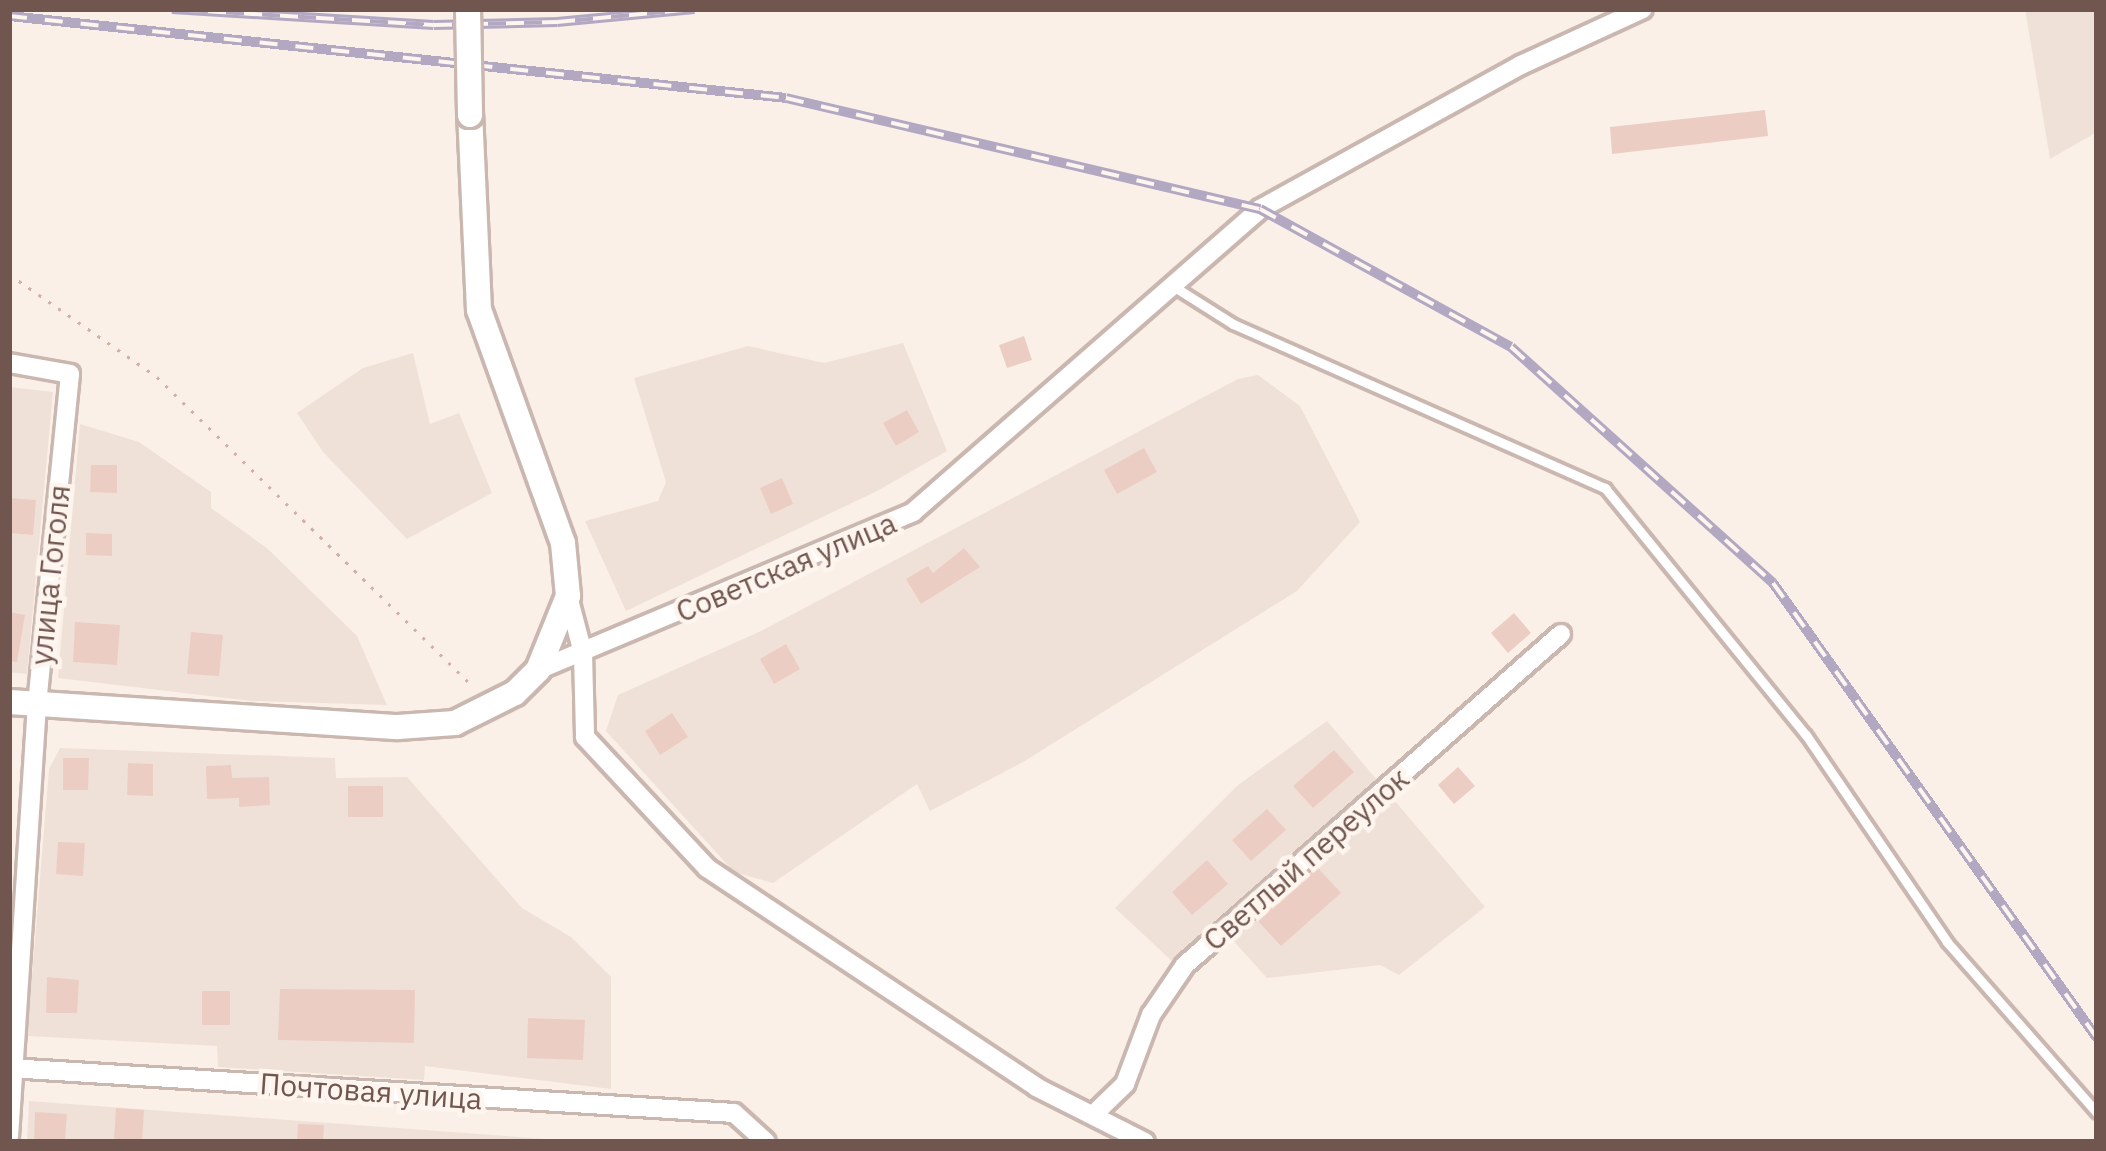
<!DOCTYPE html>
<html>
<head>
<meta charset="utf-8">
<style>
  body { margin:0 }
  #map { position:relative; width:2106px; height:1151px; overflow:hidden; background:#faf0e8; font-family:"IBM Plex Sans",sans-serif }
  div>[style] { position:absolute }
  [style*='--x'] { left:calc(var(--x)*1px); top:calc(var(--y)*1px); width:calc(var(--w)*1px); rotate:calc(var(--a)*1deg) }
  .residential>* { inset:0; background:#f0e1d8 }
  .building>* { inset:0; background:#eccdc3 }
  .path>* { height:3px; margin-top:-1.5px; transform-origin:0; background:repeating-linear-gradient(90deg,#d0b0a7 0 3px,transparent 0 12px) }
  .roads { filter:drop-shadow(3px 0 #cab7b0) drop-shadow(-3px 0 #cab7b0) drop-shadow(0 3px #cab7b0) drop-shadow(0 -3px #cab7b0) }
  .service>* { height:9px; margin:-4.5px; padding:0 4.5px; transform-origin:4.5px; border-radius:4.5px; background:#fff }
  .minor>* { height:18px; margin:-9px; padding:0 9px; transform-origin:9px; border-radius:9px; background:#fff }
  .tertiary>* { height:24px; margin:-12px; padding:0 12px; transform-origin:12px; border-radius:12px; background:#fff }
  .rail>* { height:10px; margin-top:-5px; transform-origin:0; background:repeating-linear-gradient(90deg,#fdf5ee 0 18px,#b2a8c2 0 36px); box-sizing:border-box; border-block:3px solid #b2a8c2 }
  .bridges { filter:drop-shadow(3px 0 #cab7b0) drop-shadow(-3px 0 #cab7b0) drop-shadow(0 3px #cab7b0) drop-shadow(0 -3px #cab7b0) }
  .tertiary-bridge>* { height:24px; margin:-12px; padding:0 12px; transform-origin:12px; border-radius:12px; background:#fff }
  span { translate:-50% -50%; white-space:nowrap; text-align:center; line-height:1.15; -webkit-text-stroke:9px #fdf5ee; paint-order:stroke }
  .street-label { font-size:30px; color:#71564f }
  .frame { position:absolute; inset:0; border:12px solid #71564f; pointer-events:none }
</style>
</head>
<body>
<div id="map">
  <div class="residential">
    <i style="clip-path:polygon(2025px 9px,2097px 9px,2097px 132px,2050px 159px)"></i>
    <i style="clip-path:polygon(903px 343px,947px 451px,877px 491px,626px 611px,585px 521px,658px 501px,666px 482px,634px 378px,748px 346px,824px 363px)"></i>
    <i style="clip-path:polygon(413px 353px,430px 424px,459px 413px,492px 493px,407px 539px,323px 452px,297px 413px,363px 368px)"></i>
    <i style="clip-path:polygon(1258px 375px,1300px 406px,1360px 522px,1297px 591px,1023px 762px,930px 811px,917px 784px,773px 883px,734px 872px,606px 731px,618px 695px,761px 631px,1238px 379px)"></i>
    <i style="clip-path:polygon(9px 387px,53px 392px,27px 674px,9px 672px)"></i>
    <i style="clip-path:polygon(80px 424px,139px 442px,211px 492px,211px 508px,268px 549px,357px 636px,387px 705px,251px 701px,58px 678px)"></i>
    <i style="clip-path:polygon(1327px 721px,1485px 907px,1399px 975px,1380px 965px,1267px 978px,1219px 925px,1174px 963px,1115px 908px,1238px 785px)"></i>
    <i style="clip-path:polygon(60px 748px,335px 758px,336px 778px,407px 777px,522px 908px,571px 937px,611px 977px,611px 1089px,425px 1066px,424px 1080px,218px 1067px,217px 1046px,27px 1036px,49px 769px)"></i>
    <i style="clip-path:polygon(29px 1101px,587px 1142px,27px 1142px)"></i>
  </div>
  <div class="building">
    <i style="clip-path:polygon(1765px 110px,1768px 136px,1612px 154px,1610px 127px)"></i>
    <i style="clip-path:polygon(1024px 336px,1032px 360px,1007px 368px,999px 345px)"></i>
    <i style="clip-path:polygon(907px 410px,919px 432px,896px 446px,883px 423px)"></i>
    <i style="clip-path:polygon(1144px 448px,1157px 472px,1117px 494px,1104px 470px)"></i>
    <i style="clip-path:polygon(91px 465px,117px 465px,117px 493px,90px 492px)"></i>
    <i style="clip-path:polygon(782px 478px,793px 504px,771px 514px,760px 488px)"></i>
    <i style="clip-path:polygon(9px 498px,36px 500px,33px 535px,9px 533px)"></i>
    <i style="clip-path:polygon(86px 533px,112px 534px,112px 556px,86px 555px)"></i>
    <i style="clip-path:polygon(964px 548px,980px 567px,921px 604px,906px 579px,928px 566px,933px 573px)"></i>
    <i style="clip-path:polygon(9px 612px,25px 615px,17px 662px,9px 661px)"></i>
    <i style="clip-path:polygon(1514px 613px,1531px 633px,1508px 653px,1491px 633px)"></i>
    <i style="clip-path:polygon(75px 622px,120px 625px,117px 665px,73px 662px)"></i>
    <i style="clip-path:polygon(191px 632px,223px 635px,219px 676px,187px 674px)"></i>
    <i style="clip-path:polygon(786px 644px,800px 669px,774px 684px,760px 659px)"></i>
    <i style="clip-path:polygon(672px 713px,688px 737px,660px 755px,645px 731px)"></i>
    <i style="clip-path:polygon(1334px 750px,1354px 772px,1313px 808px,1293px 786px)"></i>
    <i style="clip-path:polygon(63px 758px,89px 758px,88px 790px,63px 790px)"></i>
    <i style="clip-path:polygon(128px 763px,153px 764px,153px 796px,127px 795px)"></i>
    <i style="clip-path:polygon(231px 765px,232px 778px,269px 777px,270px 805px,239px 807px,239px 798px,207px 799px,206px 766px)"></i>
    <i style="clip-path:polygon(1458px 767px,1475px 786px,1454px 804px,1438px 785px)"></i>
    <i style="clip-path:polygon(348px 786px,383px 786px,383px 817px,348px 817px)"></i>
    <i style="clip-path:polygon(1267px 809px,1286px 830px,1251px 861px,1232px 840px)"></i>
    <i style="clip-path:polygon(58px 842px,85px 843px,83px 876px,56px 874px)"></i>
    <i style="clip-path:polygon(1207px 860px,1228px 884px,1192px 915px,1172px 892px)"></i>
    <i style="clip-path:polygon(1317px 867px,1341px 893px,1281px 946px,1257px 920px)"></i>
    <i style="clip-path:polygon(47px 977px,79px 980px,77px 1013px,46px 1013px)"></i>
    <i style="clip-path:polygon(280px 989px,415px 990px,414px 1043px,278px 1040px)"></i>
    <i style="clip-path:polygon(202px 991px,230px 991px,230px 1025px,202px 1025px)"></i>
    <i style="clip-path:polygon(528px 1018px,585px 1020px,583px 1060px,527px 1058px)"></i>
    <i style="clip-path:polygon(116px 1108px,144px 1110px,142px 1141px,114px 1140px)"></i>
    <i style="clip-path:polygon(35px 1112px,67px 1114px,65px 1141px,34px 1139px)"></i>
    <i style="clip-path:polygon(298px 1124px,324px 1125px,323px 1142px,297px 1142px)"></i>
  </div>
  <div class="path">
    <i style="--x:9;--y:274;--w:180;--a:34.8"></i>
    <i style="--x:157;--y:377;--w:443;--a:44.4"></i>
  </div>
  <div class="roads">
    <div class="service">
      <i style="--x:1173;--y:286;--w:71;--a:32.3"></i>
      <i style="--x:1233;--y:324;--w:407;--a:23.8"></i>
      <i style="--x:1605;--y:488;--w:318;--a:50.9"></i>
      <i style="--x:1806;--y:735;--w:250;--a:55.7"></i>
      <i style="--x:1947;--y:942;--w:227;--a:48.7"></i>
    </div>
    <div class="minor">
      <i style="--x:9;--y:363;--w:62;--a:10.2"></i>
      <i style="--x:70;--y:374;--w:332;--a:95.7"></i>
      <i style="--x:37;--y:704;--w:433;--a:93.7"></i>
      <i style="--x:568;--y:596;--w:59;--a:75.3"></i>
      <i style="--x:583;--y:653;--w:84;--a:88.6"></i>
      <i style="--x:585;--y:737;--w:179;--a:47"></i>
      <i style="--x:707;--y:868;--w:395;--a:33.6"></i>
      <i style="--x:1036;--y:1087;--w:122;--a:26.8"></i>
      <i style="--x:538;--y:670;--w:407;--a:-22.8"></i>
      <i style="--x:913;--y:512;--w:461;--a:-41.1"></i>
      <i style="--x:1260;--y:209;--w:298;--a:-28.9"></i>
      <i style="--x:1521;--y:65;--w:134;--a:-24.7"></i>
      <i style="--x:9;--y:1068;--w:726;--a:3.55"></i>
      <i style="--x:734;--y:1113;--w:43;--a:42.2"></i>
      <i style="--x:1093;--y:1115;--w:45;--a:-44.1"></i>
      <i style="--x:1125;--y:1084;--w:74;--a:-69.4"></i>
      <i style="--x:1151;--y:1015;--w:60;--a:-55.8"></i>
      <i style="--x:1185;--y:965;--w:501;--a:-41.36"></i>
    </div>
    <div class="tertiary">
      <i style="--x:9;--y:702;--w:390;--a:3.7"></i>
      <i style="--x:398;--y:727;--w:57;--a:-4"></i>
      <i style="--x:455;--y:723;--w:67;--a:-26.6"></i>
      <i style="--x:515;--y:693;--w:33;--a:-45"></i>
      <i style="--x:538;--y:670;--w:80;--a:-67.9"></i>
      <i style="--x:568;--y:596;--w:53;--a:-95.4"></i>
      <i style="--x:563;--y:543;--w:248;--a:-109.8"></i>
      <i style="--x:479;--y:310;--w:195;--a:-92.6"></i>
    </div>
  </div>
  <div class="rail">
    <i style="--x:172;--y:9;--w:262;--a:3.5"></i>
    <i style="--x:434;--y:25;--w:123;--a:-1.4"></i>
    <i style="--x:557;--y:22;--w:138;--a:-5.4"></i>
    <i style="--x:9;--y:16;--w:781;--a:6.02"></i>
    <i style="--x:786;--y:98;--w:487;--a:13.2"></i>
    <i style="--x:1260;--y:209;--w:286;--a:28.8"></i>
    <i style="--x:1511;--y:347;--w:353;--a:42"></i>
    <i style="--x:1773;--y:583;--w:559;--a:54.55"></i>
  </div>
  <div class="bridges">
    <div class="tertiary-bridge">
      <i style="--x:468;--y:9;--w:106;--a:88.9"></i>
    </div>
  </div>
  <div class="street-label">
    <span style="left:786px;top:567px;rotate:-23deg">Советская улица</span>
    <span style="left:50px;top:575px;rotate:-84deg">улица Гоголя</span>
    <span style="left:1306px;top:859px;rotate:-41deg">Светлый переулок</span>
    <span style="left:371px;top:1091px;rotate:4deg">Почтовая улица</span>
  </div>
  <div class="frame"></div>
</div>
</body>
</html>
